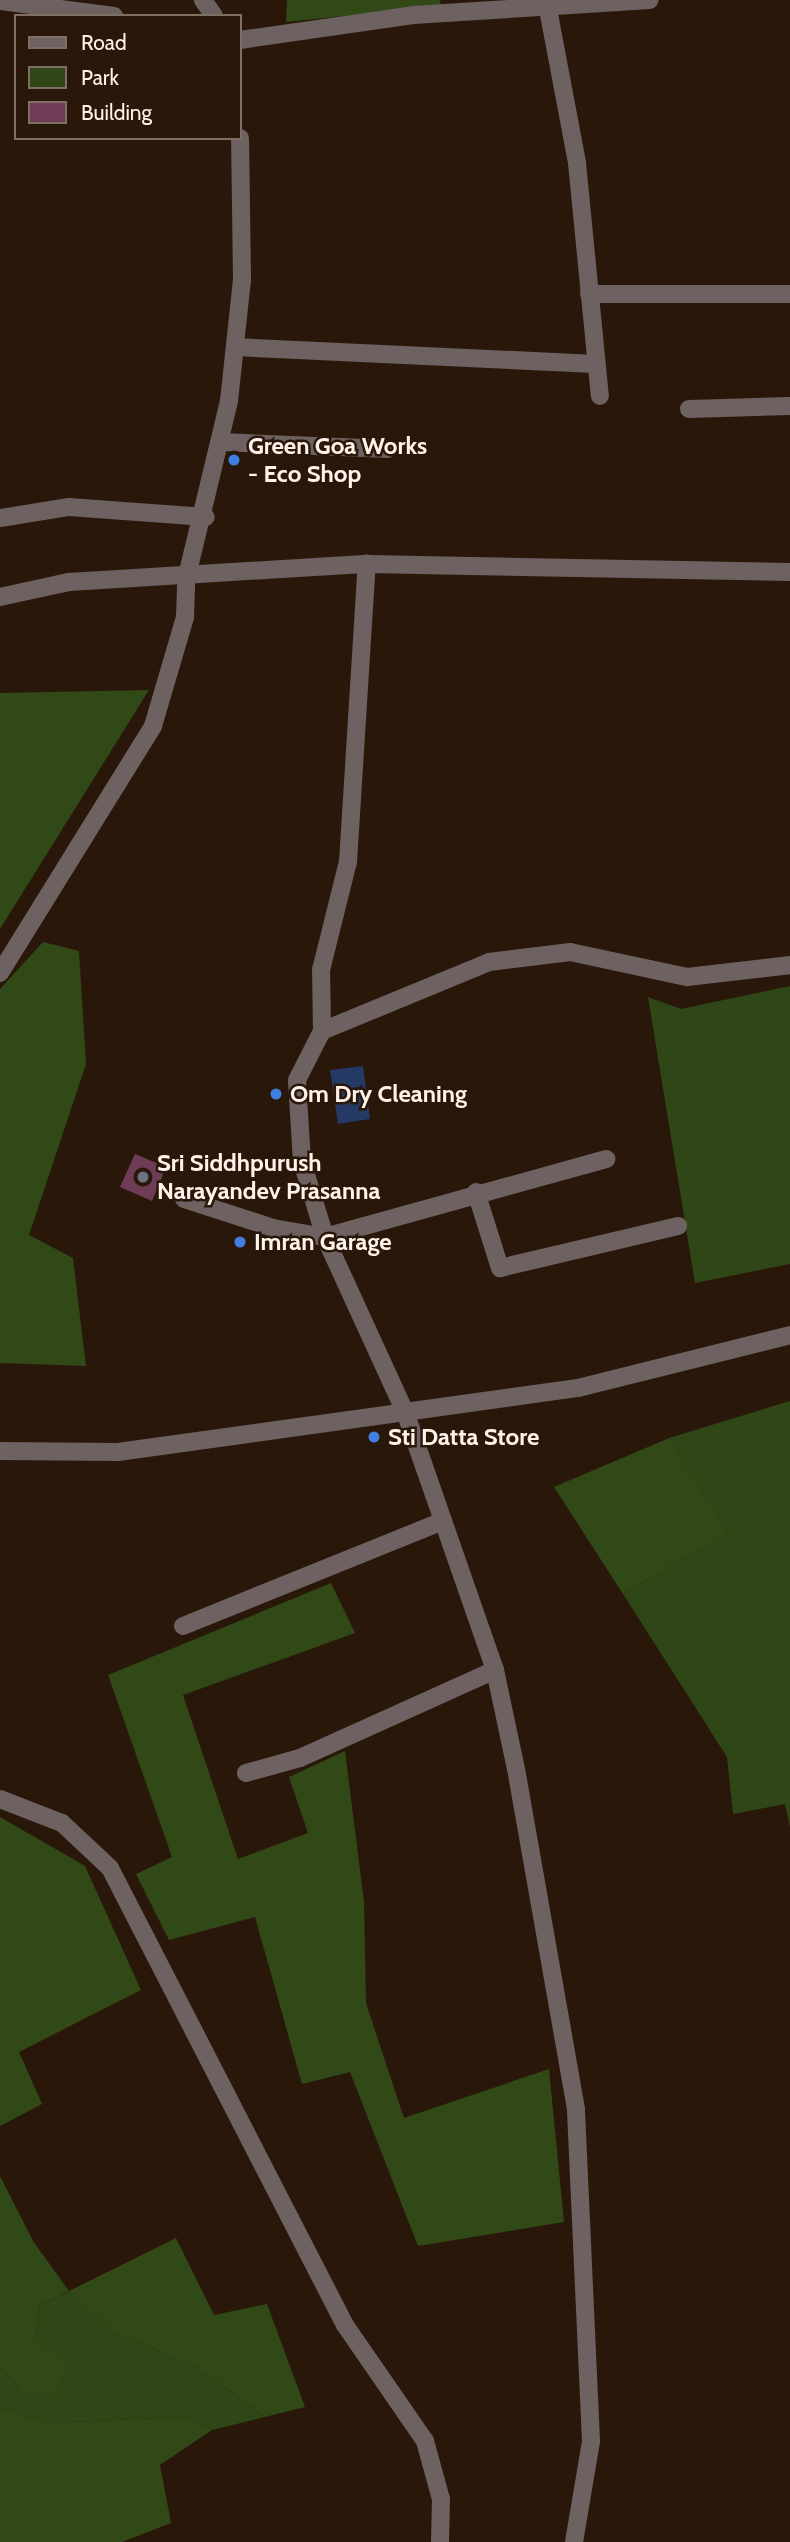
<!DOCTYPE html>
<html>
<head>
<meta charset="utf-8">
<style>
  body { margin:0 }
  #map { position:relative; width:790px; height:2542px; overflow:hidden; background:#29180a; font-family:Cabin,sans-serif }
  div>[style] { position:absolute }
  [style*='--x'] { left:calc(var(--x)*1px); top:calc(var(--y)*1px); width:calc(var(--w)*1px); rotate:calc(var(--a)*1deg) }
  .green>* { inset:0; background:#2f4617 }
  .forest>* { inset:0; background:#314817 }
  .water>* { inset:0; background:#243a65 }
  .building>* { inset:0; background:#6f3c57 }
  .minor>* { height:18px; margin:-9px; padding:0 9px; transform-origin:9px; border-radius:9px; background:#6d6161 }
  .tertiary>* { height:18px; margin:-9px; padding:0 9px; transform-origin:9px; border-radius:9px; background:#6d6161 }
  .dots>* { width:19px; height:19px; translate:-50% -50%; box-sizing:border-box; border:4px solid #29180a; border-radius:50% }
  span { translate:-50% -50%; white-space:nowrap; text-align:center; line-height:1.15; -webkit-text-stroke:5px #29180a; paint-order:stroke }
  .poi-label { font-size:24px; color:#fff2e9; font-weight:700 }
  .left { translate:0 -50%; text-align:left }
  .legend { position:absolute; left:14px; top:14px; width:228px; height:126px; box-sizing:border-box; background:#29180a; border:2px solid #7f6f63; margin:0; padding:9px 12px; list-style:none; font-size:21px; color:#fff2e9 }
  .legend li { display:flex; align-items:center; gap:14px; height:35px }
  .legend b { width:35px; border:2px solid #7f6f63 }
</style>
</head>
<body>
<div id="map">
  <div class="green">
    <i style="clip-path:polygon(790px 986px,790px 1264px,695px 1283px,648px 997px,681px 1009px)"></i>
    <i style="clip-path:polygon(790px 1401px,790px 1827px,785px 1804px,733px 1814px,727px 1757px,623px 1594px,725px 1533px,669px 1438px)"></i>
    <i style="clip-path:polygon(70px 2291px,112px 2331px,198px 2368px,265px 2417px,212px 2430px,183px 2417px,48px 2423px,0 2407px,0 2366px,22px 2390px,67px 2365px,36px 2335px,39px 2305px)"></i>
  </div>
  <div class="forest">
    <i style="clip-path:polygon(287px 0,440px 0,441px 6px,286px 22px)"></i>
    <i style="clip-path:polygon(149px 690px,0 929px,0 693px)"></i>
    <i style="clip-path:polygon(43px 942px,79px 951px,86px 1064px,29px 1235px,73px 1258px,86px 1366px,0 1363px,0 989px)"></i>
    <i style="clip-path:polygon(669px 1438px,726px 1533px,623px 1594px,554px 1487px)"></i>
    <i style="clip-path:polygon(331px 1583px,355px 1633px,183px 1695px,238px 1859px,308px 1833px,289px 1777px,345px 1751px,364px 1902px,366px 2003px,404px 2118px,549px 2069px,564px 2222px,418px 2246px,350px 2072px,302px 2084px,255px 1917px,169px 1940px,136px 1874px,172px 1857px,108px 1675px)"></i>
    <i style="clip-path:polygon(0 1817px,85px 1866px,141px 1990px,19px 2052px,42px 2104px,0 2126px)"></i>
    <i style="clip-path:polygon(0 2176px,33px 2241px,69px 2291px,176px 2238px,214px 2315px,267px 2304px,305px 2407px,265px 2417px,198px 2368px,112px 2331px,69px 2291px,39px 2305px,36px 2335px,67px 2365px,56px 2395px,22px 2390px,0 2366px)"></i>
    <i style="clip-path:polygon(0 2407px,48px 2423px,183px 2417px,212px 2430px,160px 2465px,171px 2523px,122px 2542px,0 2542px)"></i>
  </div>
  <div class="water">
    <i style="clip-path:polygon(363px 1066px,370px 1119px,338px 1124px,330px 1070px)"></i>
  </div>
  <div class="building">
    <i style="clip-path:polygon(135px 1154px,166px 1167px,152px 1201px,120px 1187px)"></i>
  </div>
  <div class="minor">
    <i style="--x:203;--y:0;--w:19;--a:55"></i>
    <i style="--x:0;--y:1;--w:115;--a:7.5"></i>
    <i style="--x:548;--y:9;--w:157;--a:79.3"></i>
    <i style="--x:577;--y:163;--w:234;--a:84.4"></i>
    <i style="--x:240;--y:40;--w:175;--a:-8.2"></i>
    <i style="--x:413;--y:15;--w:237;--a:-3.6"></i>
    <i style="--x:589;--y:294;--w:201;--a:0"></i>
    <i style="--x:235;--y:347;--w:361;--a:2.7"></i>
    <i style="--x:689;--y:409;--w:101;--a:-1.7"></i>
    <i style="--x:221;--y:442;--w:167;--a:2.4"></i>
    <i style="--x:0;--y:518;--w:70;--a:-9.1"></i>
    <i style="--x:69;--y:507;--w:137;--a:4.2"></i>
    <i style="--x:0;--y:597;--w:71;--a:-12.3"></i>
    <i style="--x:69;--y:582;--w:299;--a:-3.5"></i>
    <i style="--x:367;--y:564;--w:423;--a:1.1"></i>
    <i style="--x:0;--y:973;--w:291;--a:-58.2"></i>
    <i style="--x:153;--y:726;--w:114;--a:-73.6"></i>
    <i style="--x:185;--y:617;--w:37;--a:-88"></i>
    <i style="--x:186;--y:580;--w:184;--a:-76.5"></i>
    <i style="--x:229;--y:401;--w:123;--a:-83.9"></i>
    <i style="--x:242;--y:279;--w:141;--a:-90.8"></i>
    <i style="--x:322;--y:1031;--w:61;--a:-90.9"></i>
    <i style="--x:321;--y:970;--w:111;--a:-76"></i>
    <i style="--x:348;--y:862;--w:299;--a:-86.4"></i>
    <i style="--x:476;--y:1192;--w:80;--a:72.5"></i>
    <i style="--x:500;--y:1268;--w:183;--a:-13.3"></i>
    <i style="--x:184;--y:1199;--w:94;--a:18"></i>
    <i style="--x:273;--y:1228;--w:53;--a:9.8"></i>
    <i style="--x:325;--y:1237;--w:292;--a:-15.5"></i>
    <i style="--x:405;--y:1412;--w:175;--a:-7.9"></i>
    <i style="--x:578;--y:1388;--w:219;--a:-14"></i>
    <i style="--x:183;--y:1626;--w:280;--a:-22"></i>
    <i style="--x:246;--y:1773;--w:56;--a:-15.5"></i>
    <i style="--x:300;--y:1758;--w:214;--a:-24.3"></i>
    <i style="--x:0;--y:1799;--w:66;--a:21.2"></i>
    <i style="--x:62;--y:1823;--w:66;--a:43.2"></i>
    <i style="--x:110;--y:1868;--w:514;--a:62.79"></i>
    <i style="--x:345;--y:2325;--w:141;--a:55.4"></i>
    <i style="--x:425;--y:2441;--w:60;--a:74.6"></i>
    <i style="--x:441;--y:2499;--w:43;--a:91.3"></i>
  </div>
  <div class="tertiary">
    <i style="--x:0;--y:1451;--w:118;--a:0.5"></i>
    <i style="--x:118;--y:1452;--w:290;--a:-7.9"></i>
    <i style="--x:574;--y:2542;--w:102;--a:-80.4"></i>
    <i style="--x:591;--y:2441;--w:332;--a:-92.6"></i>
    <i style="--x:576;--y:2109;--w:345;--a:-100"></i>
    <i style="--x:516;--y:1769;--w:101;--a:-102"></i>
    <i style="--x:495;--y:1670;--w:273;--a:-109.2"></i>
    <i style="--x:405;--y:1412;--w:192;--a:-114.6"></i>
    <i style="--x:325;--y:1237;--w:78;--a:-107"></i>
    <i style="--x:302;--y:1162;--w:82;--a:-93.5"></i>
    <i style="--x:297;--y:1080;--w:55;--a:-63"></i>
    <i style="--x:322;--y:1031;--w:181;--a:-22.4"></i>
    <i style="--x:489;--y:962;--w:82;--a:-7"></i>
    <i style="--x:570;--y:952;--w:120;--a:12.1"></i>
    <i style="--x:687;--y:977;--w:104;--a:-6.6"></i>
  </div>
  <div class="dots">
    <i style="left:234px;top:460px;background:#3f7fe0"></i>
    <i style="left:276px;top:1094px;background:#3f7fe0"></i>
    <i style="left:143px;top:1177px;background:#6b7280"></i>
    <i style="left:240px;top:1242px;background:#3f7fe0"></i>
    <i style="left:374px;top:1437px;background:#3f7fe0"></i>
  </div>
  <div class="poi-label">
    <span class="left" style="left:248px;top:460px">Green Goa Works<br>- Eco Shop</span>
    <span class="left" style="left:290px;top:1094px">Om Dry Cleaning</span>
    <span class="left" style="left:157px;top:1177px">Sri Siddhpurush<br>Narayandev Prasanna</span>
    <span class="left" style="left:254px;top:1242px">Imran Garage</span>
    <span class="left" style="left:388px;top:1437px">Sti Datta Store</span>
  </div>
  <ul class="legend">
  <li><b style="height:9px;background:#6d6161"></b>Road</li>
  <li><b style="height:19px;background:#2f4617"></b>Park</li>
  <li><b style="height:19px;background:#6f3c57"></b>Building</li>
  </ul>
</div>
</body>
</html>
